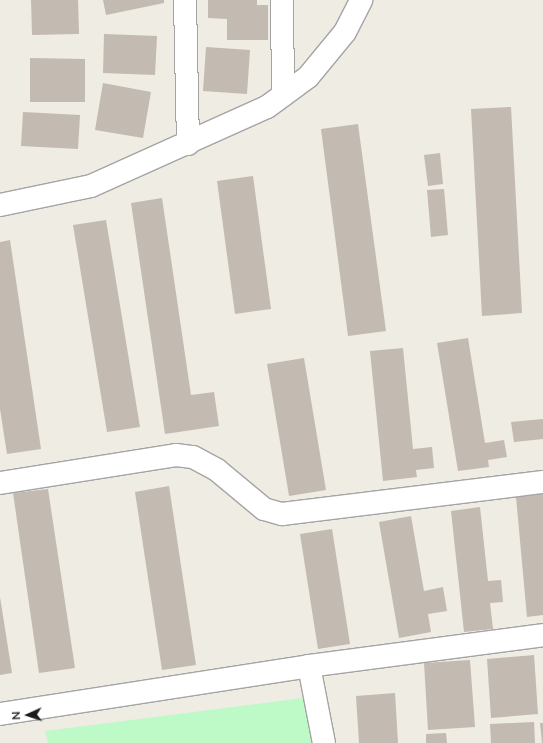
<!DOCTYPE html>
<html>
<head>
<meta charset="utf-8">
<style>
  body { margin:0 }
  #map { position:relative; width:543px; height:743px; overflow:hidden; background:#efece3; font-family:Lato,sans-serif }
  div>[style] { position:absolute }
  [style*='--x'] { left:calc(var(--x)*1px); top:calc(var(--y)*1px); width:calc(var(--w)*1px); rotate:calc(var(--a)*1deg) }
  .park>* { inset:0; background:#befac8 }
  .building>* { inset:0; background:#c3bab2 }
  .roads { filter:drop-shadow(1px 0 #a4a4a4) drop-shadow(-1px 0 #a4a4a4) drop-shadow(0 1px #a4a4a4) drop-shadow(0 -1px #a4a4a4) }
  .minor>* { height:22px; margin:-11px; padding:0 11px; transform-origin:11px; border-radius:11px; background:#fff }
  span { translate:-50% -50%; white-space:nowrap; text-align:center; line-height:1.15; -webkit-text-stroke:4px #fff; paint-order:stroke }
  .north { position:absolute; left:8px; top:695px; width:40px; height:40px; -webkit-text-stroke:3px #fff; paint-order:stroke; rotate:267deg; font-size:11px; font-weight:700; line-height:16px; text-align:center; color:#1d1d1d }
  .north::after { content:''; display:block; margin:auto; width:14px; height:18px; background:#1d1d1d; clip-path:polygon(50% 0,100% 100%,50% 72%,0 100%) }
</style>
</head>
<body>
<div id="map">
  <div class="park">
    <i style="clip-path:polygon(303px 698px,316px 743px,48px 743px,45px 731px)"></i>
  </div>
  <div class="building">
    <i style="clip-path:polygon(31px 0,78px 0,79px 34px,32px 35px)"></i>
    <i style="clip-path:polygon(103px 0,164px 0,164px 3px,106px 15px)"></i>
    <i style="clip-path:polygon(208px 0,257px 0,257px 5px,268px 5px,268px 40px,227px 40px,227px 19px,208px 18px)"></i>
    <i style="clip-path:polygon(104px 34px,157px 36px,155px 75px,103px 73px)"></i>
    <i style="clip-path:polygon(206px 47px,250px 50px,247px 94px,203px 91px)"></i>
    <i style="clip-path:polygon(30px 58px,85px 59px,85px 102px,30px 102px)"></i>
    <i style="clip-path:polygon(103px 83px,151px 92px,143px 138px,95px 130px)"></i>
    <i style="clip-path:polygon(511px 107px,522px 313px,482px 316px,471px 109px)"></i>
    <i style="clip-path:polygon(23px 112px,80px 115px,78px 149px,21px 146px)"></i>
    <i style="clip-path:polygon(358px 124px,386px 331px,348px 336px,321px 129px)"></i>
    <i style="clip-path:polygon(440px 153px,443px 184px,428px 186px,424px 155px)"></i>
    <i style="clip-path:polygon(253px 176px,271px 309px,235px 314px,217px 181px)"></i>
    <i style="clip-path:polygon(444px 189px,448px 235px,431px 237px,427px 190px)"></i>
    <i style="clip-path:polygon(162px 198px,191px 395px,214px 392px,219px 426px,165px 434px,131px 203px)"></i>
    <i style="clip-path:polygon(106px 220px,140px 427px,107px 432px,73px 225px)"></i>
    <i style="clip-path:polygon(10px 240px,41px 449px,7px 454px,0 409px,0 242px)"></i>
    <i style="clip-path:polygon(468px 338px,485px 443px,504px 440px,507px 457px,488px 460px,489px 467px,458px 471px,437px 343px)"></i>
    <i style="clip-path:polygon(403px 348px,413px 449px,432px 447px,434px 468px,416px 470px,417px 477px,383px 481px,370px 351px)"></i>
    <i style="clip-path:polygon(304px 358px,326px 490px,289px 496px,267px 364px)"></i>
    <i style="clip-path:polygon(543px 419px,543px 439px,514px 442px,511px 422px)"></i>
    <i style="clip-path:polygon(169px 486px,196px 665px,162px 670px,135px 492px)"></i>
    <i style="clip-path:polygon(48px 489px,75px 668px,39px 673px,13px 493px)"></i>
    <i style="clip-path:polygon(543px 494px,543px 615px,527px 617px,516px 497px)"></i>
    <i style="clip-path:polygon(480px 507px,488px 581px,501px 580px,503px 602px,490px 603px,493px 629px,464px 632px,451px 511px)"></i>
    <i style="clip-path:polygon(411px 516px,424px 591px,443px 587px,447px 611px,428px 614px,431px 632px,399px 638px,379px 522px)"></i>
    <i style="clip-path:polygon(332px 529px,350px 644px,318px 649px,300px 534px)"></i>
    <i style="clip-path:polygon(0 597px,12px 673px,0 675px)"></i>
    <i style="clip-path:polygon(534px 655px,538px 714px,491px 718px,487px 659px)"></i>
    <i style="clip-path:polygon(470px 660px,475px 727px,428px 730px,424px 663px)"></i>
    <i style="clip-path:polygon(395px 693px,398px 743px,359px 743px,356px 696px)"></i>
    <i style="clip-path:polygon(534px 722px,535px 743px,491px 743px,490px 724px)"></i>
    <i style="clip-path:polygon(540px 723px,543px 723px,543px 743px,542px 743px)"></i>
    <i style="clip-path:polygon(446px 733px,447px 743px,426px 743px,426px 734px)"></i>
  </div>
  <div class="roads">
    <div class="minor">
      <i style="--x:185;--y:0;--w:144;--a:88.8"></i>
      <i style="--x:282;--y:0;--w:95;--a:89.4"></i>
      <i style="--x:0;--y:205;--w:93;--a:-11.8"></i>
      <i style="--x:91;--y:186;--w:193;--a:-24.2"></i>
      <i style="--x:267;--y:107;--w:51;--a:-36.2"></i>
      <i style="--x:308;--y:77;--w:58;--a:-50.6"></i>
      <i style="--x:345;--y:32;--w:36;--a:-63"></i>
      <i style="--x:0;--y:483;--w:178;--a:-9"></i>
      <i style="--x:176;--y:455;--w:17;--a:7"></i>
      <i style="--x:193;--y:457;--w:27;--a:28"></i>
      <i style="--x:217;--y:470;--w:61;--a:39.7"></i>
      <i style="--x:264;--y:509;--w:19;--a:16"></i>
      <i style="--x:282;--y:514;--w:263;--a:-7"></i>
      <i style="--x:309;--y:666;--w:78;--a:79"></i>
      <i style="--x:0;--y:714;--w:313;--a:-8.8"></i>
      <i style="--x:309;--y:666;--w:236;--a:-7.5"></i>
    </div>
  </div>
  <div class="north">N</div>
</div>
</body>
</html>
